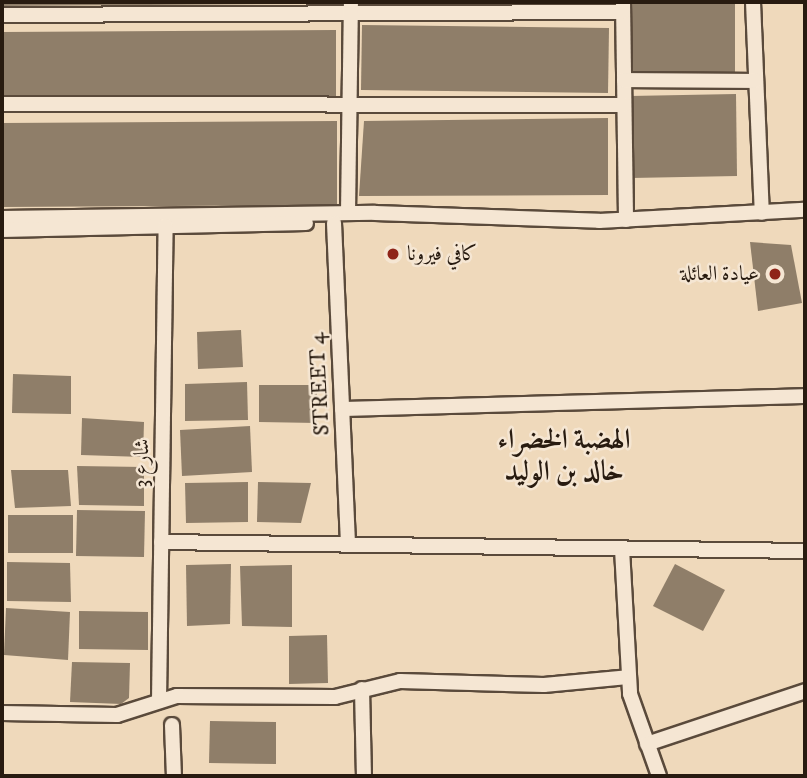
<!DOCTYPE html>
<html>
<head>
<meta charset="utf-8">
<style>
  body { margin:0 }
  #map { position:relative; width:807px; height:778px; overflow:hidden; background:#efd9bb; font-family:"IM FELL DW Pica",Amiri,serif }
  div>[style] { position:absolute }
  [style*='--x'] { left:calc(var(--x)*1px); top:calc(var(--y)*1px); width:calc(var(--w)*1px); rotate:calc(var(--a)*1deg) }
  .building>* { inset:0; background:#8f7e69 }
  .roads { filter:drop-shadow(2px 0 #5a4a3b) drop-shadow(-2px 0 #5a4a3b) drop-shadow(0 2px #5a4a3b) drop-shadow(0 -2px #5a4a3b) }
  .street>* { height:14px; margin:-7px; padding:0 7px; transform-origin:7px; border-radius:7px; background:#f5e6d3 }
  .dots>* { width:19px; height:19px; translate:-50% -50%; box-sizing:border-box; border:4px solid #f5e6d3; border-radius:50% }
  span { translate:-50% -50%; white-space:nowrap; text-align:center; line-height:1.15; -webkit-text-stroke:5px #f5e6d3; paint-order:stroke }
  .poi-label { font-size:21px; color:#281b10 }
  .left { translate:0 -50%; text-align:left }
  .right { translate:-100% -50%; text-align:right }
  .street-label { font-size:21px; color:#281b10 }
  .district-label { font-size:28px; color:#281b10; font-weight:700 }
  .frame { position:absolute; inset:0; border:4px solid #281b10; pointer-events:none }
</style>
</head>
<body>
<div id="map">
  <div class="building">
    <i style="clip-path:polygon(2px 2px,312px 2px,312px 4px,2px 6px)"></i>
    <i style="clip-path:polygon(360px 2px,611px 2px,611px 8px,360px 4px)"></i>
    <i style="clip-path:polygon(631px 2px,735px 2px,735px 73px,631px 71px)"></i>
    <i style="clip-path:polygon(362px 25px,609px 28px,608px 93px,361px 90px)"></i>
    <i style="clip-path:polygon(336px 30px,336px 98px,2px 99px,2px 32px)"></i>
    <i style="clip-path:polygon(736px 94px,737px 176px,631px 178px,630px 96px)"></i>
    <i style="clip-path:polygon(608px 118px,608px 195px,359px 196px,364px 121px)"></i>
    <i style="clip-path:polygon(337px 121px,337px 205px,2px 207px,2px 123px)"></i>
    <i style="clip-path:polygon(750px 242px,791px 245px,802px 303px,758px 311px)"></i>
    <i style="clip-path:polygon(241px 330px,243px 367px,198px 369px,197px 332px)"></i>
    <i style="clip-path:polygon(13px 374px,71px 376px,71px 414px,12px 413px)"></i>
    <i style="clip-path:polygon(247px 382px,248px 420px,185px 421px,185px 384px)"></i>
    <i style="clip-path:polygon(259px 385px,317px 385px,317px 423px,259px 422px)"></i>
    <i style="clip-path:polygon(82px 418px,144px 422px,143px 457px,81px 455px)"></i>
    <i style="clip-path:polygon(250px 426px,252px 472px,182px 476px,180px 430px)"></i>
    <i style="clip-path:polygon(77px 466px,144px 467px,144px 506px,79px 505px)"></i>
    <i style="clip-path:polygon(11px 470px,68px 470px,71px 506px,15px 508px)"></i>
    <i style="clip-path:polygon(248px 482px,248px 522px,186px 523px,185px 483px)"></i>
    <i style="clip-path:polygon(258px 482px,311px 483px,301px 523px,257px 522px)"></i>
    <i style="clip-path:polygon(77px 510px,145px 511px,144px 557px,76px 556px)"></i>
    <i style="clip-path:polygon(8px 515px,73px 515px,73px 553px,8px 553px)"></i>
    <i style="clip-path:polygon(7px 562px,70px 563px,71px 602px,7px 601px)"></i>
    <i style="clip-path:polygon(231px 564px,230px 624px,187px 626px,186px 565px)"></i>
    <i style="clip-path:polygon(675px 564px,725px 590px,703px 631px,653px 606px)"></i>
    <i style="clip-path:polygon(292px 565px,292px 627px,242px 626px,240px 566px)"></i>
    <i style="clip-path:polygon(6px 608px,70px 612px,68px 660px,4px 655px)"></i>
    <i style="clip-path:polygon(79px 611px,148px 612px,148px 650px,79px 649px)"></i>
    <i style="clip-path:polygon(327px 635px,328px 683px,289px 684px,289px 636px)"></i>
    <i style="clip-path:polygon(72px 662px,130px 663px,129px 698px,121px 704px,70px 702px)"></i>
    <i style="clip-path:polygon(210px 721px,276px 722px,276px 764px,209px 763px)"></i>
  </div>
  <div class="roads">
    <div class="street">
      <i style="--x:623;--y:2;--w:218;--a:89.2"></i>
      <i style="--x:753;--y:2;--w:211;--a:87.6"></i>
      <i style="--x:2;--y:15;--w:621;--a:-0.28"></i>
      <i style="--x:624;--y:80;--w:131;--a:0.4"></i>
      <i style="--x:2;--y:104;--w:622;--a:0.09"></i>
      <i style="--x:348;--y:213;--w:211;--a:-89.2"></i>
      <i style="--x:2;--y:218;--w:373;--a:-0.8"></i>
      <i style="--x:375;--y:213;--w:224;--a:2"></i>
      <i style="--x:599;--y:221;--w:206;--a:-3.1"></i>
      <i style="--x:334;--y:223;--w:321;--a:87.5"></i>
      <i style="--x:2;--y:230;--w:304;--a:-1.3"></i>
      <i style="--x:342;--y:409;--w:463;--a:-1.6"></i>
      <i style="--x:161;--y:542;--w:644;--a:0.8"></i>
      <i style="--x:622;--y:549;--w:145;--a:86.8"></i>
      <i style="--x:630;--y:694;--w:87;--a:70.5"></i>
      <i style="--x:362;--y:689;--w:87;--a:88.7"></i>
      <i style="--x:159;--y:701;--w:475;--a:-89.2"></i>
      <i style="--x:2;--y:713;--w:115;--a:1"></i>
      <i style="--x:117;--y:715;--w:63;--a:-17.6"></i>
      <i style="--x:177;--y:696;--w:158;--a:0.4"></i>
      <i style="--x:335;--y:697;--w:67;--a:-13.8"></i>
      <i style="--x:400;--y:681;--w:144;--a:1.6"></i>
      <i style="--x:544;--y:685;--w:84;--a:-5.4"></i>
      <i style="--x:172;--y:725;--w:51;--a:87.8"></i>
      <i style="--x:647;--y:744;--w:167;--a:-18.5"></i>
    </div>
  </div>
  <div class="dots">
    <i style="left:393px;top:254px;background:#8f2418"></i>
    <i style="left:775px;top:274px;background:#8f2418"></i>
  </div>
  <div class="poi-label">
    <span class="left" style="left:407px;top:254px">كافي فيرونا</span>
    <span class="right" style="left:759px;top:274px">عيادة العائلة</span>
  </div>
  <div class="street-label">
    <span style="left:320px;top:384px;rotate:-93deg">STREET 4</span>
    <span style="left:142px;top:463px;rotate:-89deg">شارع 3</span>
  </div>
  <div class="district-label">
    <span style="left:564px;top:456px">الهضبة الخضراء<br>خالد بن الوليد</span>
  </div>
  <div class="frame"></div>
</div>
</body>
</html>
